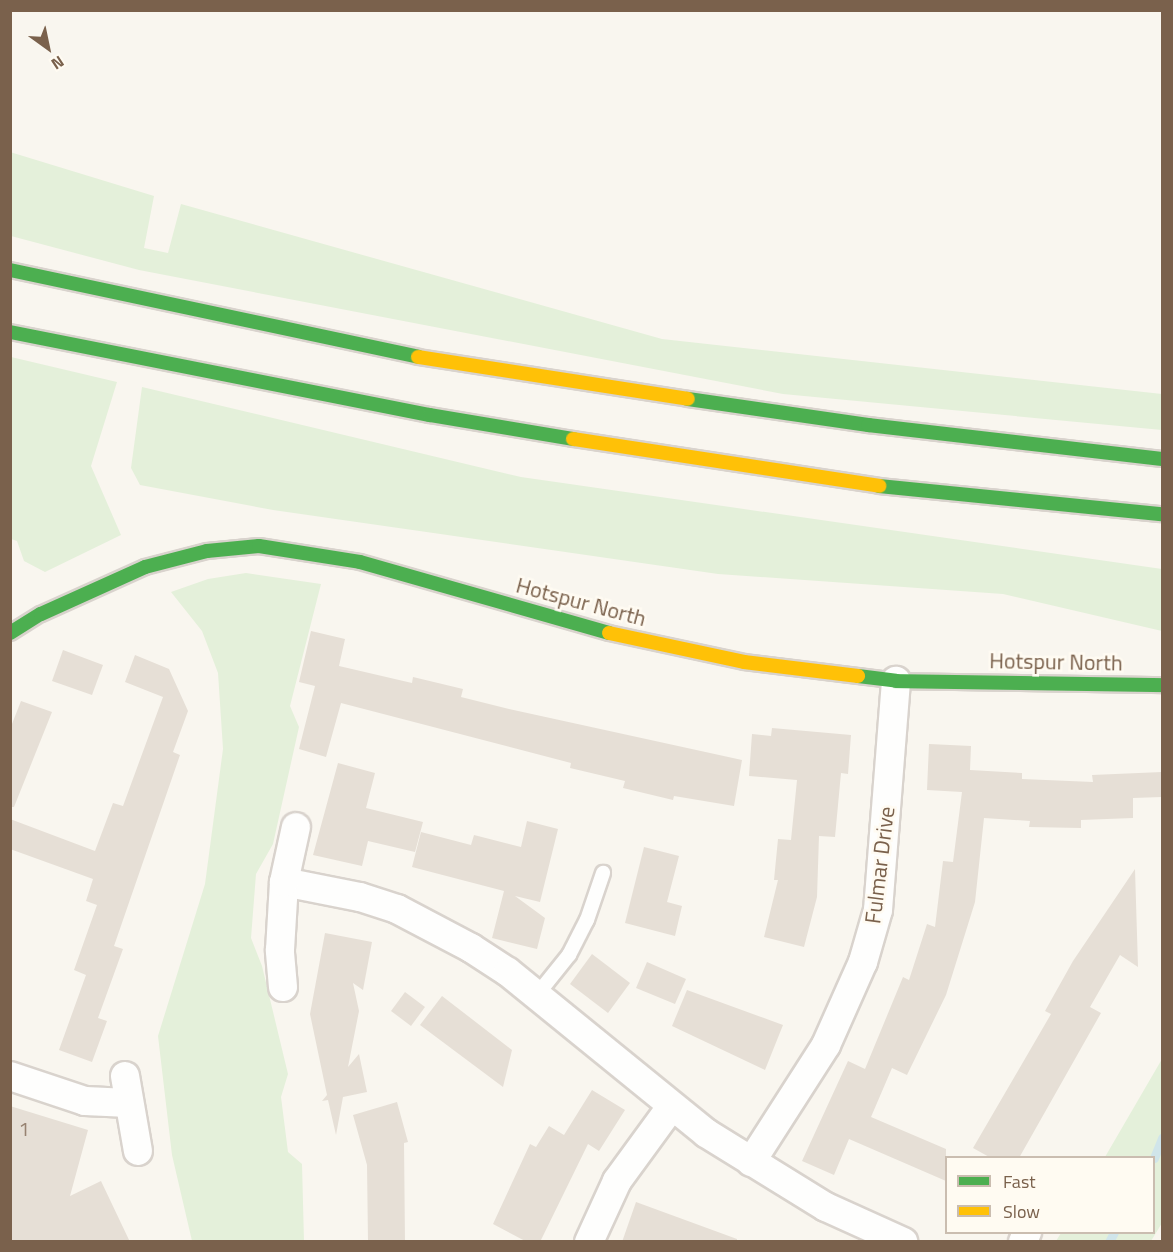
<!DOCTYPE html>
<html>
<head>
<meta charset="utf-8">
<style>
  body { margin:0 }
  #map { position:relative; width:1173px; height:1252px; overflow:hidden; background:#f9f6ef; font-family:"Titillium Web",sans-serif }
  div>[style] { position:absolute }
  [style*='--x'] { left:calc(var(--x)*1px); top:calc(var(--y)*1px); width:calc(var(--w)*1px); rotate:calc(var(--a)*1deg) }
  .green>* { inset:0; background:#e4f0da }
  .stream>* { height:9px; margin:-4.5px; padding:0 4.5px; transform-origin:4.5px; border-radius:4.5px; background:#d0e5ea }
  .building>* { inset:0; background:#e6dfd6 }
  .roads { filter:drop-shadow(2px 0 #d9d3cd) drop-shadow(-2px 0 #d9d3cd) drop-shadow(0 2px #d9d3cd) drop-shadow(0 -2px #d9d3cd) }
  .lane>* { height:14px; margin:-7px; padding:0 7px; transform-origin:7px; border-radius:7px; background:#fefefd }
  .street>* { height:28px; margin:-14px; padding:0 14px; transform-origin:14px; border-radius:14px; background:#fefefd }
  .fast>* { height:14px; margin:-7px; padding:0 7px; transform-origin:7px; border-radius:7px; background:#4caf50 }
  .slow>* { height:14px; margin:-7px; padding:0 7px; transform-origin:7px; border-radius:7px; background:#ffc107 }
  span { translate:-50% -50%; white-space:nowrap; text-align:center; line-height:1.15; -webkit-text-stroke:5px #fffbf2; paint-order:stroke }
  .number-label { font-size:20px; color:#978271 }
  .number-label span { -webkit-text-stroke-width:0 }
  .street-label { font-size:22px; color:#7a614c }
  .frame { position:absolute; inset:0; border:12px solid #7a614c; pointer-events:none }
  .legend { position:absolute; left:945px; top:1156px; width:210px; height:78px; box-sizing:border-box; background:#fffbf2; border:2px solid #cabdb0; margin:0; padding:8px 10px; list-style:none; font-size:18px; color:#7a614c }
  .legend li { display:flex; align-items:center; gap:12px; height:30px }
  .legend b { width:30px; border:2px solid #cabdb0 }
  .north { position:absolute; left:18px; top:18px; width:60px; height:60px; -webkit-text-stroke:4px #fffbf2; paint-order:stroke; rotate:147deg; font-size:16px; font-weight:700; line-height:24px; text-align:center; color:#7a614c }
  .north::after { content:''; display:block; margin:auto; width:21px; height:27px; background:#7a614c; clip-path:polygon(50% 0,100% 100%,50% 72%,0 100%) }
</style>
</head>
<body>
<div id="map">
  <div class="green">
    <i style="clip-path:polygon(10px 152px,154px 196px,144px 248px,168px 253px,181px 204px,662px 339px,1162px 394px,1162px 430px,783px 394px,139px 270px,11px 236px)"></i>
    <i style="clip-path:polygon(11px 357px,117px 382px,91px 466px,121px 535px,45px 572px,24px 561px,17px 541px,11px 539px)"></i>
    <i style="clip-path:polygon(142px 387px,521px 477px,1162px 569px,1162px 631px,1003px 594px,718px 574px,273px 510px,140px 485px,131px 468px)"></i>
    <i style="clip-path:polygon(246px 573px,321px 584px,290px 706px,299px 727px,273px 844px,256px 874px,251px 938px,262px 966px,288px 1074px,281px 1097px,288px 1152px,302px 1164px,304px 1241px,192px 1241px,172px 1155px,158px 1036px,205px 884px,223px 749px,218px 673px,202px 631px,171px 592px,208px 579px)"></i>
    <i style="clip-path:polygon(1162px 1059px,1162px 1223px,1151px 1241px,1056px 1241px,1061px 1233px,1154px 1232px,1154px 1158px,1105px 1157px)"></i>
  </div>
  <div class="stream">
    <i style="--x:1154;--y:1158;--w:22;--a:-68"></i>
    <i style="--x:1109;--y:1242;--w:11;--a:-63"></i>
  </div>
  <div class="building">
    <i style="clip-path:polygon(311px 631px,345px 639px,339px 666px,412px 683px,413px 677px,463px 689px,461px 697px,509px 709px,742px 760px,734px 806px,674px 796px,673px 800px,623px 788px,625px 781px,570px 768px,571px 763px,341px 703px,326px 757px,299px 749px,315px 686px,299px 682px)"></i>
    <i style="clip-path:polygon(63px 650px,103px 665px,92px 695px,52px 681px)"></i>
    <i style="clip-path:polygon(135px 655px,169px 669px,188px 711px,173px 752px,180px 755px,114px 946px,123px 949px,98px 1018px,107px 1021px,92px 1062px,59px 1050px,86px 975px,74px 970px,97px 905px,86px 901px,93px 879px,10px 849px,10px 819px,95px 851px,113px 803px,123px 806px,163px 697px,125px 682px)"></i>
    <i style="clip-path:polygon(21px 701px,52px 712px,14px 807px,10px 807px,10px 729px)"></i>
    <i style="clip-path:polygon(772px 728px,851px 735px,848px 774px,841px 773px,835px 837px,819px 836px,817px 897px,804px 947px,764px 937px,778px 880px,774px 880px,778px 839px,791px 840px,797px 780px,749px 776px,752px 734px,771px 736px)"></i>
    <i style="clip-path:polygon(929px 744px,971px 746px,970px 770px,1022px 773px,1022px 779px,1093px 782px,1092px 775px,1162px 772px,1162px 797px,1133px 798px,1133px 818px,1081px 820px,1081px 828px,1029px 827px,1030px 821px,984px 818px,975px 902px,946px 995px,907px 1075px,892px 1068px,871px 1117px,946px 1149px,946px 1181px,849px 1139px,834px 1175px,802px 1161px,848px 1061px,865px 1069px,903px 977px,909px 980px,927px 924px,935px 927px,943px 861px,953px 862px,962px 792px,927px 790px)"></i>
    <i style="clip-path:polygon(338px 763px,375px 773px,366px 808px,423px 822px,415px 852px,368px 841px,362px 866px,313px 855px)"></i>
    <i style="clip-path:polygon(527px 821px,558px 829px,540px 902px,515px 896px,545px 918px,537px 949px,492px 938px,504px 891px,412px 867px,421px 832px,471px 845px,474px 835px,521px 847px)"></i>
    <i style="clip-path:polygon(644px 847px,679px 856px,667px 902px,682px 906px,675px 936px,625px 923px)"></i>
    <i style="clip-path:polygon(1135px 869px,1138px 967px,1120px 955px,1090px 1007px,1101px 1013px,1019px 1158px,991px 1158px,973px 1148px,1051px 1014px,1045px 1011px,1073px 961px)"></i>
    <i style="clip-path:polygon(325px 933px,372px 942px,363px 990px,353px 983px,359px 1011px,348px 1067px,359px 1054px,367px 1092px,343px 1097px,336px 1135px,328px 1100px,322px 1101px,327px 1095px,310px 1014px)"></i>
    <i style="clip-path:polygon(592px 954px,630px 983px,608px 1013px,570px 984px)"></i>
    <i style="clip-path:polygon(647px 962px,686px 979px,675px 1004px,636px 988px)"></i>
    <i style="clip-path:polygon(687px 990px,783px 1025px,765px 1070px,672px 1026px)"></i>
    <i style="clip-path:polygon(405px 992px,425px 1007px,411px 1026px,391px 1011px)"></i>
    <i style="clip-path:polygon(442px 996px,512px 1050px,503px 1087px,420px 1025px)"></i>
    <i style="clip-path:polygon(592px 1090px,625px 1110px,599px 1151px,588px 1144px,540px 1242px,527px 1242px,493px 1224px,530px 1144px,536px 1147px,549px 1126px,564px 1135px)"></i>
    <i style="clip-path:polygon(397px 1102px,408px 1142px,404px 1143px,405px 1242px,368px 1242px,367px 1165px,353px 1115px)"></i>
    <i style="clip-path:polygon(10px 1106px,88px 1130px,70px 1196px,101px 1181px,130px 1242px,10px 1242px)"></i>
    <i style="clip-path:polygon(636px 1202px,737px 1239px,737px 1242px,622px 1242px)"></i>
  </div>
  <div class="roads">
    <div class="lane">
      <i style="--x:536;--y:996;--w:53;--a:-51.2"></i>
      <i style="--x:569;--y:955;--w:39;--a:-63"></i>
      <i style="--x:587;--y:920;--w:50;--a:-71.2"></i>
    </div>
    <div class="street">
      <i style="--x:284;--y:882;--w:77;--a:11.2"></i>
      <i style="--x:360;--y:897;--w:39;--a:18"></i>
      <i style="--x:397;--y:909;--w:84;--a:27.8"></i>
      <i style="--x:471;--y:948;--w:44;--a:33"></i>
      <i style="--x:508;--y:972;--w:255;--a:39.1"></i>
      <i style="--x:706;--y:1133;--w:141;--a:31.7"></i>
      <i style="--x:826;--y:1207;--w:85;--a:24.4"></i>
      <i style="--x:283;--y:987;--w:37;--a:-95"></i>
      <i style="--x:280;--y:950;--w:68;--a:-86.6"></i>
      <i style="--x:284;--y:882;--w:56;--a:-77.7"></i>
      <i style="--x:10;--y:1076;--w:79;--a:18.4"></i>
      <i style="--x:85;--y:1101;--w:44;--a:2.6"></i>
      <i style="--x:125;--y:1076;--w:76;--a:80.2"></i>
      <i style="--x:751;--y:1162;--w:139;--a:-57.3"></i>
      <i style="--x:826;--y:1045;--w:91;--a:-66"></i>
      <i style="--x:863;--y:962;--w:54;--a:-73.9"></i>
      <i style="--x:878;--y:910;--w:230;--a:-85.5"></i>
      <i style="--x:589;--y:1242;--w:67;--a:-65.3"></i>
      <i style="--x:617;--y:1181;--w:92;--a:-53.9"></i>
      <i style="--x:1023;--y:1242;--w:11;--a:-68"></i>
    </div>
    <div class="fast">
      <i style="--x:10;--y:270;--w:417;--a:12"></i>
      <i style="--x:10;--y:332;--w:428;--a:11.2"></i>
      <i style="--x:430;--y:415;--w:145;--a:9.5"></i>
      <i style="--x:688;--y:399;--w:182;--a:8.2"></i>
      <i style="--x:868;--y:425;--w:296;--a:6.6"></i>
      <i style="--x:879;--y:486;--w:284;--a:5.7"></i>
      <i style="--x:10;--y:633;--w:36;--a:-32"></i>
      <i style="--x:41;--y:614;--w:114;--a:-24.3"></i>
      <i style="--x:145;--y:567;--w:64;--a:-14.5"></i>
      <i style="--x:207;--y:551;--w:52;--a:-5.5"></i>
      <i style="--x:259;--y:546;--w:102;--a:9"></i>
      <i style="--x:360;--y:562;--w:259;--a:15.9"></i>
      <i style="--x:858;--y:676;--w:38;--a:7"></i>
      <i style="--x:896;--y:681;--w:266;--a:0.9"></i>
    </div>
    <div class="slow">
      <i style="--x:418;--y:357;--w:273;--a:8.8"></i>
      <i style="--x:573;--y:439;--w:310;--a:8.7"></i>
      <i style="--x:609;--y:633;--w:138;--a:12.1"></i>
      <i style="--x:744;--y:662;--w:115;--a:7"></i>
    </div>
  </div>
  <div class="number-label">
    <span style="left:24px;top:1128px">1</span>
  </div>
  <div class="street-label">
    <span style="left:581px;top:602px;rotate:15deg">Hotspur North</span>
    <span style="left:1056px;top:662px;rotate:1deg">Hotspur North</span>
    <span style="left:880px;top:865px;rotate:-83deg">Fulmar Drive</span>
  </div>
  <div class="frame"></div>
  <ul class="legend">
  <li><b style="height:8px;background:#4caf50"></b>Fast</li>
  <li><b style="height:8px;background:#ffc107"></b>Slow</li>
  </ul>
  <div class="north">N</div>
</div>
</body>
</html>
